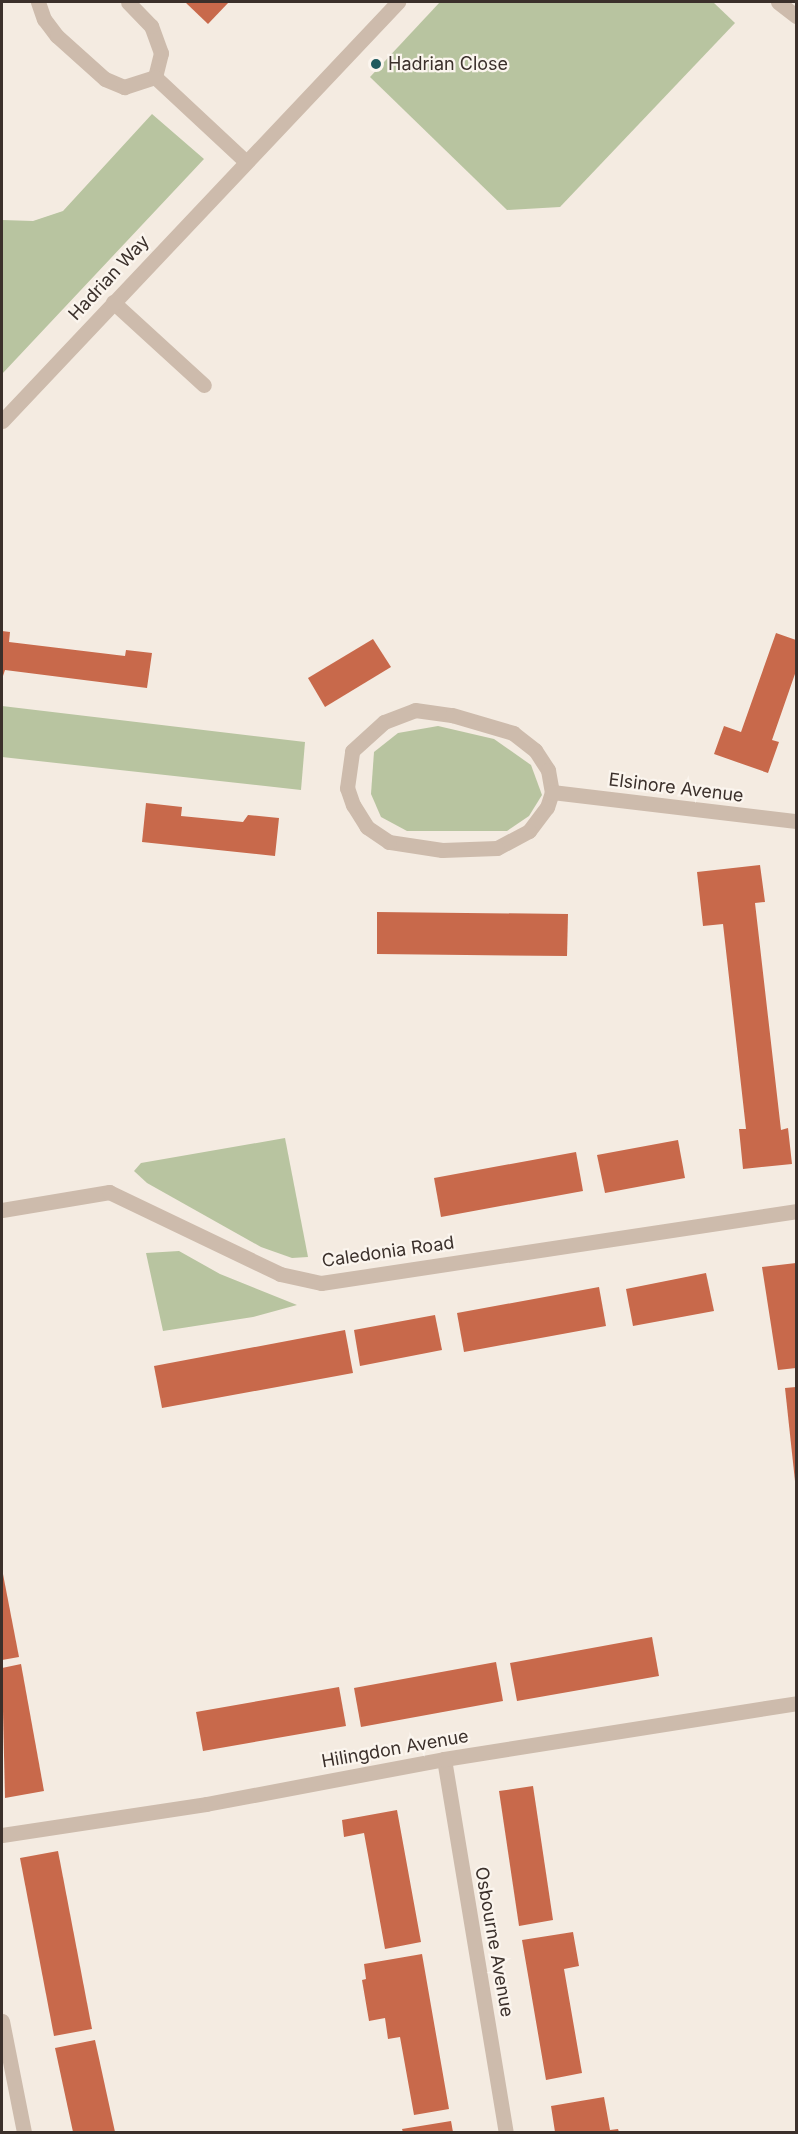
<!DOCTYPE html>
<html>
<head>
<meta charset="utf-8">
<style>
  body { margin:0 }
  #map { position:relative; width:798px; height:2134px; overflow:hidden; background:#f4ebe1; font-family:Inter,sans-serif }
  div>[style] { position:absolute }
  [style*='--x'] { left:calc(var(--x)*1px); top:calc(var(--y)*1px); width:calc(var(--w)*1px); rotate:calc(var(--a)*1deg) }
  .green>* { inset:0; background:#b8c4a0 }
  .building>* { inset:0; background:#c8694b }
  .minor>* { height:15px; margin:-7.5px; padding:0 7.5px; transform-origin:7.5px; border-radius:7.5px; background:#cdbbac }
  .dots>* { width:16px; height:16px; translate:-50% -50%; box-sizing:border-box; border:3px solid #fbf5ee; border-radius:50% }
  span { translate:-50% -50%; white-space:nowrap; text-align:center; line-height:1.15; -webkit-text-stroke:4.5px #fbf5ee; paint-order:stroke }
  .poi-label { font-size:18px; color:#3b302b }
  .left { translate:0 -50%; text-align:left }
  .street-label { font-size:18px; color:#3b302b }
  .frame { position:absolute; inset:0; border:3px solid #3b302b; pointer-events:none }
</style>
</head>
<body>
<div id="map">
  <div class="green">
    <i style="clip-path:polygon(440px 2px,713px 2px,735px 23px,560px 207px,507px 210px,370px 77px)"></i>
    <i style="clip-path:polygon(152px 114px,204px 159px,2px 374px,2px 220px,33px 221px,63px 211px)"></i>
    <i style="clip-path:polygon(2px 706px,305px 742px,301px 790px,2px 757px)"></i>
    <i style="clip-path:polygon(438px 726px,494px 739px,531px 765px,542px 795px,529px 816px,507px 831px,407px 831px,381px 817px,371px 794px,374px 752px,398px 733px)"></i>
    <i style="clip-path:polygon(285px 1138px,308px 1257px,292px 1258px,261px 1247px,147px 1183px,134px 1171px,141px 1163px)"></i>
    <i style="clip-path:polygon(179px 1251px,220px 1274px,297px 1305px,253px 1317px,163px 1331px,146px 1253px)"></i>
  </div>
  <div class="building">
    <i style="clip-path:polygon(185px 2px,229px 2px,208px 24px)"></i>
    <i style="clip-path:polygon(2px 631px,10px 632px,9px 642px,125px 656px,126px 650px,152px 653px,147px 688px,5px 670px,2px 679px)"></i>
    <i style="clip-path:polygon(776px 633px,796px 640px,796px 671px,772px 740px,779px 742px,768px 773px,714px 754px,724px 726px,741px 732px)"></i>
    <i style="clip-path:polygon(373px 639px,391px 667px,325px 707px,308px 678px)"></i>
    <i style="clip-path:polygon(146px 803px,182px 807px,181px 816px,243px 822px,248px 815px,279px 818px,275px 856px,142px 842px)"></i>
    <i style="clip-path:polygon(760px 865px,765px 902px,755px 903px,781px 1130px,788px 1128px,792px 1164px,743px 1169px,739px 1129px,746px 1129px,723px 924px,703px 926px,697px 872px)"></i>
    <i style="clip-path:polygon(377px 912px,568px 914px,567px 956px,377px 954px)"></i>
    <i style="clip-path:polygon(678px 1140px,685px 1178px,605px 1193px,597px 1155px)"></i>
    <i style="clip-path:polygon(576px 1152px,583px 1191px,441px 1217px,434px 1178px)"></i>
    <i style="clip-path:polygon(796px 1263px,796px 1368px,778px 1370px,762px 1267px)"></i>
    <i style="clip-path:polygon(706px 1273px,714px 1311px,633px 1326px,626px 1289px)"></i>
    <i style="clip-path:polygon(599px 1287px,606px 1326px,464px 1352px,457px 1313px)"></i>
    <i style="clip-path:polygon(435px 1315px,442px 1350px,360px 1366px,354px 1330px)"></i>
    <i style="clip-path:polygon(345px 1330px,353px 1373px,162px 1408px,154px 1366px)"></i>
    <i style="clip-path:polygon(796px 1387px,796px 1480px,795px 1481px,785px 1388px)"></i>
    <i style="clip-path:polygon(2px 1569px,19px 1657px,2px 1660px)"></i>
    <i style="clip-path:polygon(652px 1637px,659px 1676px,517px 1701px,510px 1663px)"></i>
    <i style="clip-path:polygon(496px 1662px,503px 1701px,361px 1727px,354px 1688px)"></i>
    <i style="clip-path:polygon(21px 1664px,44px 1791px,5px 1798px,2px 1668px)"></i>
    <i style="clip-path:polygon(339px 1687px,346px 1726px,203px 1751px,196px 1712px)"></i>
    <i style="clip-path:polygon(533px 1786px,553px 1920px,519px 1926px,499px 1791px)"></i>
    <i style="clip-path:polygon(397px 1810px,421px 1942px,385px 1949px,364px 1833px,344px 1837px,342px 1820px)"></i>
    <i style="clip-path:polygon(58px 1851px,92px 2029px,54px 2036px,20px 1858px)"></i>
    <i style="clip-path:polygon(573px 1932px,579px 1966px,564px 1969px,582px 2073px,546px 2080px,522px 1940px)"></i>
    <i style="clip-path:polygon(422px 1954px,449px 2109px,414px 2115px,400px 2037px,388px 2039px,385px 2018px,369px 2021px,362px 1980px,366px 1979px,364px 1964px)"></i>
    <i style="clip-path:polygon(95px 2040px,115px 2132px,73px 2132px,55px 2048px)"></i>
    <i style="clip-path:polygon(604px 2097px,610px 2130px,618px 2129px,619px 2132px,555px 2132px,551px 2106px)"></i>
    <i style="clip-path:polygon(451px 2121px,453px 2132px,403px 2132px,402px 2129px)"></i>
  </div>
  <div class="minor">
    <i style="--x:38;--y:2;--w:18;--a:71"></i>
    <i style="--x:44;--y:19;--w:21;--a:53"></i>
    <i style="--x:57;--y:36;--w:64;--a:41.9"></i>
    <i style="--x:105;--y:79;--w:21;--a:23"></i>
    <i style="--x:124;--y:87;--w:33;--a:-18"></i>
    <i style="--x:155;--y:77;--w:25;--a:-76"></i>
    <i style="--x:161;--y:53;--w:29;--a:-110"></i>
    <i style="--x:151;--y:26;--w:33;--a:-134"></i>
    <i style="--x:778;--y:2;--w:23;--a:38"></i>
    <i style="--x:155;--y:77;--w:123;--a:43"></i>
    <i style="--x:113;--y:302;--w:123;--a:42.4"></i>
    <i style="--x:2;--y:421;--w:577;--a:-46.62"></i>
    <i style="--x:415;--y:710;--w:37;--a:8"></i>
    <i style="--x:452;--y:715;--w:64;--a:16.4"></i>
    <i style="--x:513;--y:733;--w:28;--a:38"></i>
    <i style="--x:535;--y:750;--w:24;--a:57"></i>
    <i style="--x:548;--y:770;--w:22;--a:80"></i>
    <i style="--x:552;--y:792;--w:16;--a:108"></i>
    <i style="--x:547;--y:807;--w:30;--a:127"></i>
    <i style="--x:529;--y:831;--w:36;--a:152"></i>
    <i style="--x:497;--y:848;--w:55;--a:177.9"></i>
    <i style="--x:442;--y:850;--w:54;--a:-171.4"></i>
    <i style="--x:389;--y:842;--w:27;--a:-146"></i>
    <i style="--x:367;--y:827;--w:26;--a:-122"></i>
    <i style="--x:353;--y:805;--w:18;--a:-109"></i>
    <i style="--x:347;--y:788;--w:37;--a:-82"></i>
    <i style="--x:352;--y:751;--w:43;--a:-42.2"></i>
    <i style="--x:384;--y:722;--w:33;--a:-21"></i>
    <i style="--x:552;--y:792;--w:246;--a:6.8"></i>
    <i style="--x:2;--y:1210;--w:109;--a:-9.5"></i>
    <i style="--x:109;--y:1192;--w:190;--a:25.6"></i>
    <i style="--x:280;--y:1274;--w:42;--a:12.4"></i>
    <i style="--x:321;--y:1283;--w:480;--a:-8.6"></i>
    <i style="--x:444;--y:1759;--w:378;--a:80.6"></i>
    <i style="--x:2;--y:1835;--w:206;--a:-8.6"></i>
    <i style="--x:206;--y:1804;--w:242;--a:-10.7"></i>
    <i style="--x:444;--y:1759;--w:356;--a:-9"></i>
    <i style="--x:2;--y:2021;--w:113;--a:78.8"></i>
  </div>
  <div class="dots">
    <i style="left:376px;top:64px;background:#1f5a5e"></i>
  </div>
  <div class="poi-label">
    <span class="left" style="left:388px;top:64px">Hadrian Close</span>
  </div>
  <div class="street-label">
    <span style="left:109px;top:278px;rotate:-47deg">Hadrian Way</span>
    <span style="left:676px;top:788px;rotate:7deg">Elsinore Avenue</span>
    <span style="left:388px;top:1252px;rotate:-8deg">Caledonia Road</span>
    <span style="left:395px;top:1749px;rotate:-10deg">Hilingdon Avenue</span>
    <span style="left:494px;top:1942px;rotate:80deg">Osbourne Avenue</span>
  </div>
  <div class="frame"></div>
</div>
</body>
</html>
